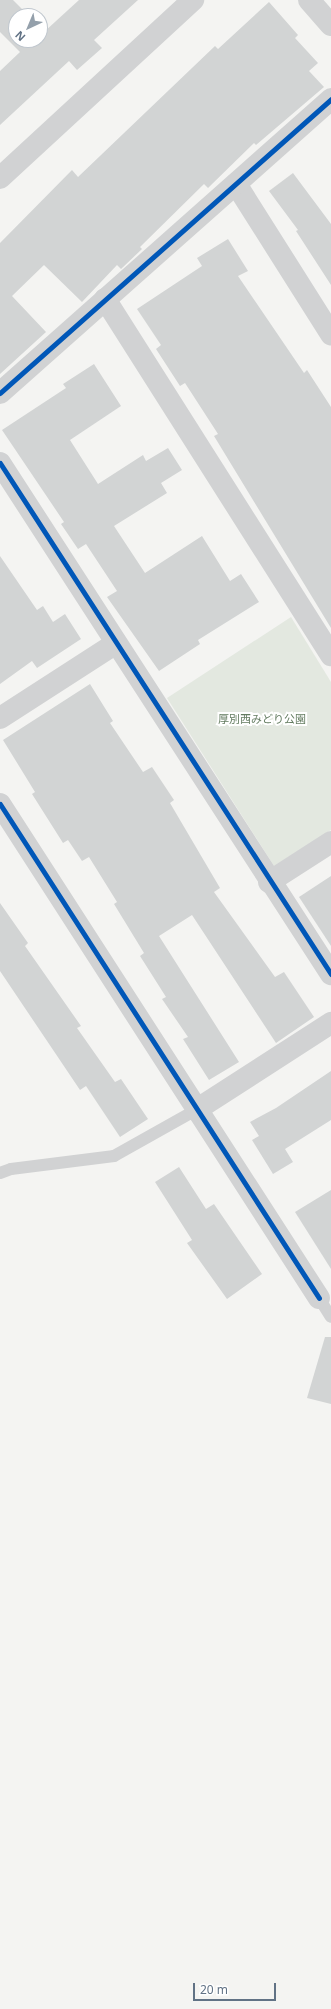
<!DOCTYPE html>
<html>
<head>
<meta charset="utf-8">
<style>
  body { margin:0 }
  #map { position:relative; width:331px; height:2009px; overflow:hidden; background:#f4f4f2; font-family:"Noto Sans","Noto Sans JP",sans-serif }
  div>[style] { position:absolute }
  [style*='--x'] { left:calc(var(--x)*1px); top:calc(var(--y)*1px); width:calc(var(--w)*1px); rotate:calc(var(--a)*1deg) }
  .green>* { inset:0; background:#e3e8e0 }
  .building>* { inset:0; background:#d2d4d4 }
  .lane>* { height:12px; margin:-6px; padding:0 6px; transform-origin:6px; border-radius:6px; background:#d1d2d3 }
  .street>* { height:22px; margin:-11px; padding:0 11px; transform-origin:11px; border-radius:11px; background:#d1d2d3 }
  .cycleway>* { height:5px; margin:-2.5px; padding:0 2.5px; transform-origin:2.5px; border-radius:2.5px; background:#0057b8 }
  span { translate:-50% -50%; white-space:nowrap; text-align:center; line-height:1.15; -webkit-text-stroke:4px #fff; paint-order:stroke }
  .park-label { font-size:11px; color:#647c61 }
  .north { position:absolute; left:8px; top:8px; width:40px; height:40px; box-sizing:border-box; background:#fff; border:1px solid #c0c7ce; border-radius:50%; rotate:224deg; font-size:11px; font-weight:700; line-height:16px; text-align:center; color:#617285 }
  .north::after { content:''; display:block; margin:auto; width:14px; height:18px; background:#94a0ab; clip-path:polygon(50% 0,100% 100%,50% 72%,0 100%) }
  .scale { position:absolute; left:193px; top:1983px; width:83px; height:18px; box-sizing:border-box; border:2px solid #617285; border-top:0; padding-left:5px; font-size:12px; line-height:14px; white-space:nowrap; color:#617285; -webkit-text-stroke:3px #fff; paint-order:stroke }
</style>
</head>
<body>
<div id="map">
  <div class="green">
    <i style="clip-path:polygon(291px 617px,331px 682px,331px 830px,274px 866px,167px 698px)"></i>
  </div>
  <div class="building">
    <i style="clip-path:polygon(0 0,13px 0,29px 16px,16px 16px,16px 40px,40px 40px,40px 28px,44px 32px,79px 0,138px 0,94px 40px,102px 48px,77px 70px,69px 61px,0 125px,0 71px,20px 52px,0 32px)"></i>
    <i style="clip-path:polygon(269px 2px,298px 35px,295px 38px,318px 63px,309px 71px,324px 87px,256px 145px,254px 143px,208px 188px,204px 184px,140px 247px,142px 249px,121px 269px,117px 265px,82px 302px,44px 265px,12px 296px,46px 332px,0 374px,0 243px,72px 170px,78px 177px,215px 46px,218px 49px)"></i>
    <i style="clip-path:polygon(293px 173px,331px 224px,331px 285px,296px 231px,298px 230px,269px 191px)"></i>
    <i style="clip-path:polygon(228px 239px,248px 271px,238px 276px,304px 373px,307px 370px,331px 407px,331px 628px,214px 436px,218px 434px,185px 383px,180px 386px,156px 349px,161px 345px,137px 309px,202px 266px,197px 258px)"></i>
    <i style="clip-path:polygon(94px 364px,121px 406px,70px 440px,98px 484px,143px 455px,146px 461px,168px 448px,182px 470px,161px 483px,167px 493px,114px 526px,145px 573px,202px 536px,230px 581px,241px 574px,259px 602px,198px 640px,200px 644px,159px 671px,107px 597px,117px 591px,86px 544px,78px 549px,61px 524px,64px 522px,2px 430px,66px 388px,63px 384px)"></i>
    <i style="clip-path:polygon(0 556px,37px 610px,43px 606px,53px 622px,65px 614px,81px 639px,37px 668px,32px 661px,0 684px)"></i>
    <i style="clip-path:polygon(90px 684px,113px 721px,110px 723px,143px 772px,152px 767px,174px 800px,170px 803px,220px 888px,214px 892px,275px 977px,284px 972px,314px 1017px,276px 1043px,192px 915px,159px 936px,239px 1062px,209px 1080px,183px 1039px,188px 1037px,162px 999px,166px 997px,140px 956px,144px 953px,114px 904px,117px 902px,89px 857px,82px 861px,68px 840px,63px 843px,32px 794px,35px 792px,3px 740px)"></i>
    <i style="clip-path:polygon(331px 876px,331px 946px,299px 897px)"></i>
    <i style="clip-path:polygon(0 903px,28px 943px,25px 946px,81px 1026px,77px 1028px,115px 1082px,121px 1079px,148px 1119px,120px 1137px,86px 1086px,80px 1090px,0 971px)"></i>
    <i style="clip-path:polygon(331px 1071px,331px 1120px,285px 1149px,293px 1162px,273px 1174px,252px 1140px,259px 1136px,250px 1122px,276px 1108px)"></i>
    <i style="clip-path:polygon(179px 1167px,206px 1209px,214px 1204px,262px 1274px,227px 1299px,187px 1243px,192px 1240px,155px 1182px)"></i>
    <i style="clip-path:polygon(331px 1190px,331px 1269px,295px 1212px)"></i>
    <i style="clip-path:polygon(325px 1337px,331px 1337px,331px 1404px,307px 1398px)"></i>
  </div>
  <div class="lane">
    <i style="--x:0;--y:1173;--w:12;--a:-20"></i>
    <i style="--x:11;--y:1169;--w:104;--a:-7.2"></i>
    <i style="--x:114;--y:1156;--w:94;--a:-29.3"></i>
    <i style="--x:319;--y:1298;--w:22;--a:58"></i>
  </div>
  <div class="street">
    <i style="--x:309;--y:0;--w:33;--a:49"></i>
    <i style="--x:0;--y:178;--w:263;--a:-42.7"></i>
    <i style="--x:236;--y:184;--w:178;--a:57.7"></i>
    <i style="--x:105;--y:299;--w:422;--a:57.6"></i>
    <i style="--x:0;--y:393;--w:443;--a:-41.6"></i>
    <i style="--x:0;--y:463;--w:609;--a:57.07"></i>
    <i style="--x:0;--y:718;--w:137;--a:-32.8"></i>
    <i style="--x:0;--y:804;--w:588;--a:57.15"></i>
    <i style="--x:269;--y:882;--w:74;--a:-32.8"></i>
    <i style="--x:196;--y:1110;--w:161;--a:-32.8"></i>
  </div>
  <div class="cycleway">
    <i style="--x:0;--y:393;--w:443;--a:-41.6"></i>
    <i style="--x:0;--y:463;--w:609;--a:57.07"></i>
    <i style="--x:0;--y:804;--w:588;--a:57.15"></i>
  </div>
  <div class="park-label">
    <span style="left:262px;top:719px">厚別西みどり公園</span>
  </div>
  <div class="north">N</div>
  <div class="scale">20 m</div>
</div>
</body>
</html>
